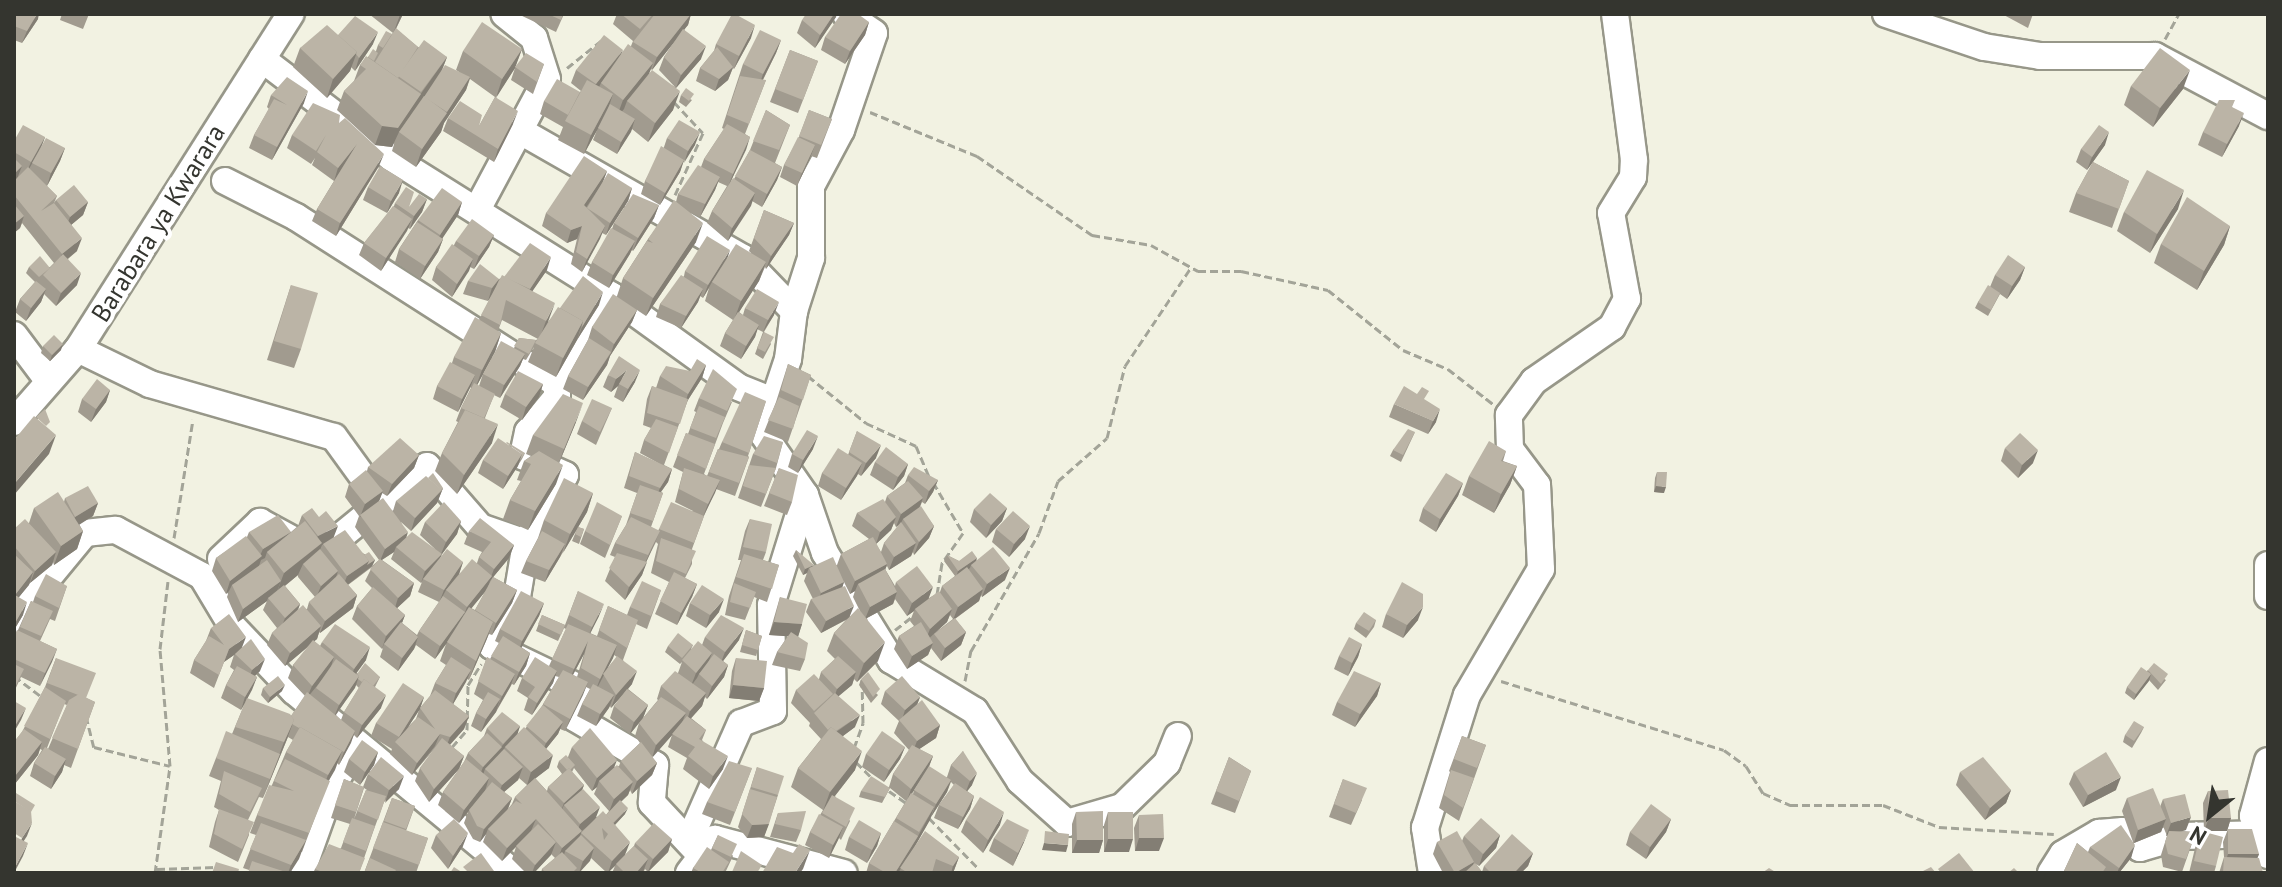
<!DOCTYPE html>
<html>
<head>
<meta charset="utf-8">
<style>
  body { margin:0 }
  #map { position:relative; width:2282px; height:887px; overflow:hidden; background:#f2f2e2; font-family:"PT Sans",sans-serif }
  div>[style] { position:absolute }
  [style*='--x'] { left:calc(var(--x)*1px); top:calc(var(--y)*1px); width:calc(var(--w)*1px); rotate:calc(var(--a)*1deg) }
  .path>* { height:3px; margin-top:-1.5px; transform-origin:0; background:repeating-linear-gradient(90deg,#a3a498 0 8px,transparent 0 12px) }
  .roads { filter:drop-shadow(2px 0 #979789) drop-shadow(-2px 0 #979789) drop-shadow(0 2px #979789) drop-shadow(0 -2px #979789) }
  .minor>* { height:26px; margin:-13px; padding:0 13px; transform-origin:13px; border-radius:13px; background:#fff }
  .wall>* { inset:0; background:#a19b8f }
  .shaded-wall>* { inset:0; background:#837e74 }
  .building>* { inset:0; background:#bbb4a6 }
  span { translate:-50% -50%; white-space:nowrap; text-align:center; line-height:1.15; -webkit-text-stroke:8px #fff; paint-order:stroke }
  .street-label { font-size:26px; color:#34352f }
  .frame { position:absolute; inset:0; border:16px solid #34352f; pointer-events:none }
  .north { position:absolute; left:2170px; top:775px; width:80px; height:80px; -webkit-text-stroke:6px #fff; paint-order:stroke; rotate:210deg; font-size:22px; font-weight:700; line-height:32px; text-align:center; color:#34352f }
  .north::after { content:''; display:block; margin:auto; width:28px; height:36px; background:#34352f; clip-path:polygon(50% 0,100% 100%,50% 72%,0 100%) }
</style>
</head>
<body>
<div id="map">
  <div class="path">
    <i style="--x:2165;--y:39;--w:29;--a:-61"></i>
    <i style="--x:567;--y:68;--w:45;--a:-38.7"></i>
    <i style="--x:674;--y:102;--w:42;--a:46.9"></i>
    <i style="--x:703;--y:133;--w:68;--a:114.3"></i>
    <i style="--x:870;--y:112;--w:116;--a:22.4"></i>
    <i style="--x:977;--y:156;--w:140;--a:34.5"></i>
    <i style="--x:1092;--y:235;--w:60;--a:9.6"></i>
    <i style="--x:1151;--y:245;--w:54;--a:29"></i>
    <i style="--x:1198;--y:271;--w:43;--a:0"></i>
    <i style="--x:1241;--y:271;--w:89;--a:12.3"></i>
    <i style="--x:1328;--y:290;--w:96;--a:38.7"></i>
    <i style="--x:1403;--y:350;--w:49;--a:22.9"></i>
    <i style="--x:1448;--y:369;--w:57;--a:37.9"></i>
    <i style="--x:808;--y:376;--w:75;--a:39"></i>
    <i style="--x:866;--y:423;--w:55;--a:24.7"></i>
    <i style="--x:916;--y:446;--w:33;--a:67"></i>
    <i style="--x:933;--y:482;--w:59;--a:59.5"></i>
    <i style="--x:963;--y:533;--w:37;--a:125"></i>
    <i style="--x:942;--y:563;--w:31;--a:99"></i>
    <i style="--x:174;--y:538;--w:120;--a:-80.9"></i>
    <i style="--x:895;--y:630;--w:24;--a:-38"></i>
    <i style="--x:14;--y:676;--w:36;--a:37"></i>
    <i style="--x:965;--y:681;--w:31;--a:-79"></i>
    <i style="--x:971;--y:651;--w:136;--a:-60"></i>
    <i style="--x:1039;--y:533;--w:55;--a:-69.9"></i>
    <i style="--x:1058;--y:481;--w:65;--a:-41.3"></i>
    <i style="--x:1107;--y:438;--w:74;--a:-76"></i>
    <i style="--x:1125;--y:366;--w:117;--a:-56.2"></i>
    <i style="--x:1501;--y:681;--w:233;--a:17.2"></i>
    <i style="--x:1724;--y:750;--w:27;--a:36"></i>
    <i style="--x:1746;--y:766;--w:32;--a:58"></i>
    <i style="--x:1763;--y:793;--w:30;--a:24"></i>
    <i style="--x:1790;--y:805;--w:93;--a:0"></i>
    <i style="--x:1883;--y:805;--w:60;--a:21.4"></i>
    <i style="--x:1939;--y:827;--w:115;--a:3.5"></i>
    <i style="--x:86;--y:716;--w:32;--a:76"></i>
    <i style="--x:94;--y:747;--w:78;--a:14"></i>
    <i style="--x:452;--y:747;--w:23;--a:-49"></i>
    <i style="--x:467;--y:730;--w:45;--a:-88.7"></i>
    <i style="--x:468;--y:685;--w:25;--a:-58"></i>
    <i style="--x:854;--y:748;--w:27;--a:-70"></i>
    <i style="--x:863;--y:723;--w:43;--a:-91.3"></i>
    <i style="--x:856;--y:762;--w:24;--a:45"></i>
    <i style="--x:889;--y:791;--w:24;--a:35"></i>
    <i style="--x:929;--y:818;--w:71;--a:45.6"></i>
    <i style="--x:157;--y:869;--w:59;--a:-1.9"></i>
    <i style="--x:155;--y:873;--w:108;--a:-82"></i>
    <i style="--x:170;--y:766;--w:117;--a:-94.9"></i>
    <i style="--x:160;--y:649;--w:68;--a:-83.3"></i>
  </div>
  <div class="roads">
    <div class="minor">
      <i style="--x:1886;--y:14;--w:103;--a:18.6"></i>
      <i style="--x:1984;--y:47;--w:57;--a:9.1"></i>
      <i style="--x:2040;--y:56;--w:115;--a:0"></i>
      <i style="--x:2155;--y:56;--w:128;--a:28"></i>
      <i style="--x:262;--y:59;--w:163;--a:37.3"></i>
      <i style="--x:392;--y:158;--w:260;--a:32.1"></i>
      <i style="--x:612;--y:296;--w:155;--a:35.8"></i>
      <i style="--x:738;--y:387;--w:35;--a:22"></i>
      <i style="--x:522;--y:132;--w:254;--a:29.7"></i>
      <i style="--x:743;--y:258;--w:74;--a:46.1"></i>
      <i style="--x:794;--y:311;--w:48;--a:97.1"></i>
      <i style="--x:788;--y:359;--w:79;--a:108.4"></i>
      <i style="--x:763;--y:434;--w:74;--a:55.5"></i>
      <i style="--x:805;--y:495;--w:115;--a:107.2"></i>
      <i style="--x:771;--y:605;--w:106;--a:88.9"></i>
      <i style="--x:773;--y:711;--w:34;--a:159"></i>
      <i style="--x:741;--y:723;--w:129;--a:113.8"></i>
      <i style="--x:225;--y:181;--w:80;--a:26.9"></i>
      <i style="--x:296;--y:217;--w:310;--a:32.6"></i>
      <i style="--x:478;--y:208;--w:146;--a:-61.9"></i>
      <i style="--x:547;--y:79;--w:43;--a:-107.6"></i>
      <i style="--x:534;--y:38;--w:38;--a:-141"></i>
      <i style="--x:612;--y:296;--w:104;--a:122"></i>
      <i style="--x:557;--y:384;--w:13;--a:90"></i>
      <i style="--x:557;--y:397;--w:45;--a:129.6"></i>
      <i style="--x:528;--y:432;--w:25;--a:102"></i>
      <i style="--x:523;--y:456;--w:46;--a:24.3"></i>
      <i style="--x:565;--y:475;--w:78;--a:119.8"></i>
      <i style="--x:526;--y:543;--w:55;--a:99.5"></i>
      <i style="--x:517;--y:597;--w:55;--a:117"></i>
      <i style="--x:492;--y:646;--w:104;--a:25.6"></i>
      <i style="--x:586;--y:691;--w:29;--a:112"></i>
      <i style="--x:575;--y:718;--w:93;--a:30.4"></i>
      <i style="--x:655;--y:765;--w:38;--a:95"></i>
      <i style="--x:652;--y:803;--w:69;--a:46.8"></i>
      <i style="--x:794;--y:311;--w:56;--a:-72.2"></i>
      <i style="--x:811;--y:258;--w:72;--a:-90"></i>
      <i style="--x:811;--y:186;--w:64;--a:-61.8"></i>
      <i style="--x:841;--y:130;--w:102;--a:-71.2"></i>
      <i style="--x:874;--y:33;--w:34;--a:-146"></i>
      <i style="--x:14;--y:335;--w:55;--a:53.1"></i>
      <i style="--x:78;--y:349;--w:80;--a:25.9"></i>
      <i style="--x:150;--y:384;--w:191;--a:16.1"></i>
      <i style="--x:334;--y:437;--w:82;--a:54"></i>
      <i style="--x:14;--y:422;--w:97;--a:-48.8"></i>
      <i style="--x:78;--y:349;--w:397;--a:-57.6"></i>
      <i style="--x:805;--y:495;--w:61;--a:71"></i>
      <i style="--x:825;--y:553;--w:126;--a:58.3"></i>
      <i style="--x:891;--y:660;--w:98;--a:31.3"></i>
      <i style="--x:975;--y:711;--w:83;--a:57.3"></i>
      <i style="--x:1020;--y:781;--w:63;--a:41.8"></i>
      <i style="--x:1067;--y:823;--w:57;--a:-16.2"></i>
      <i style="--x:1122;--y:807;--w:63;--a:-44.4"></i>
      <i style="--x:1167;--y:763;--w:29;--a:-68"></i>
      <i style="--x:221;--y:559;--w:54;--a:-43.5"></i>
      <i style="--x:260;--y:522;--w:67;--a:28.5"></i>
      <i style="--x:319;--y:554;--w:139;--a:-39.2"></i>
      <i style="--x:427;--y:466;--w:81;--a:49"></i>
      <i style="--x:480;--y:527;--w:49;--a:19.2"></i>
      <i style="--x:2268;--y:565;--w:31;--a:90"></i>
      <i style="--x:14;--y:636;--w:44;--a:-64.6"></i>
      <i style="--x:33;--y:596;--w:82;--a:-50.5"></i>
      <i style="--x:85;--y:533;--w:31;--a:-6"></i>
      <i style="--x:116;--y:530;--w:98;--a:28.1"></i>
      <i style="--x:202;--y:576;--w:58;--a:59"></i>
      <i style="--x:232;--y:626;--w:90;--a:46.4"></i>
      <i style="--x:294;--y:691;--w:286;--a:39.6"></i>
      <i style="--x:2268;--y:761;--w:57;--a:105.3"></i>
      <i style="--x:2253;--y:816;--w:42;--a:69"></i>
      <i style="--x:301;--y:873;--w:89;--a:-70.3"></i>
      <i style="--x:331;--y:789;--w:51;--a:-60.4"></i>
      <i style="--x:689;--y:873;--w:43;--a:-52.6"></i>
      <i style="--x:715;--y:839;--w:133;--a:14.8"></i>
      <i style="--x:1432;--y:873;--w:46;--a:-98.8"></i>
      <i style="--x:1425;--y:828;--w:139;--a:-72.5"></i>
      <i style="--x:1467;--y:695;--w:146;--a:-59.6"></i>
      <i style="--x:1541;--y:569;--w:84;--a:-92.7"></i>
      <i style="--x:1537;--y:485;--w:45;--a:-126.9"></i>
      <i style="--x:1510;--y:449;--w:34;--a:-92"></i>
      <i style="--x:1509;--y:415;--w:42;--a:-53.7"></i>
      <i style="--x:1534;--y:381;--w:95;--a:-34.7"></i>
      <i style="--x:1612;--y:327;--w:32;--a:-62"></i>
      <i style="--x:1627;--y:299;--w:87;--a:-100.5"></i>
      <i style="--x:1611;--y:213;--w:42;--a:-58.6"></i>
      <i style="--x:1633;--y:177;--w:17;--a:-87"></i>
      <i style="--x:1634;--y:160;--w:147;--a:-97.4"></i>
      <i style="--x:2051;--y:873;--w:22;--a:-58"></i>
      <i style="--x:2063;--y:854;--w:42;--a:-30.3"></i>
      <i style="--x:2099;--y:833;--w:24;--a:-5"></i>
      <i style="--x:2123;--y:831;--w:24;--a:45"></i>
      <i style="--x:2140;--y:848;--w:43;--a:-16.3"></i>
      <i style="--x:2181;--y:836;--w:87;--a:-1.3"></i>
    </div>
  </div>
  <div class="wall">
    <i style="clip-path:polygon(14px 14px,38px 19px,22px 43px,14px 40px)"></i>
    <i style="clip-path:polygon(62px 14px,89px 14px,83px 29px,60px 20px)"></i>
    <i style="clip-path:polygon(369px 14px,403px 14px,396px 29px,418px 47px,447px 57px,442px 70px,459px 72px,456px 70px,463px 51px,522px 49px,515px 67px,544px 64px,533px 94px,511px 80px,515px 68px,496px 97px,513px 124px,494px 162px,443px 131px,448px 118px,479px 126px,495px 97px,470px 79px,466px 90px,444px 123px,441px 132px,416px 167px,392px 151px,395px 141px,392px 147px,375px 145px,337px 110px,344px 91px,354px 81px,360px 65px,368px 57px,376px 51px,378px 45px,393px 33px)"></i>
    <i style="clip-path:polygon(518px 14px,564px 14px,556px 32px)"></i>
    <i style="clip-path:polygon(evenodd,617px 14px,691px 14px,688px 25px,684px 29px,701px 59px,676px 88px,673px 110px,648px 142px,632px 129px,617px 154px,593px 140px,597px 130px,584px 154px,558px 140px,563px 127px,540px 114px,544px 101px,580px 92px,581px 91px,571px 83px,576px 70px,621px 54px,631px 46px,633px 41px,613px 24px,617px 14px,677px 38px,664px 57px,659px 70px,675px 87px,649px 73px,651px 69px,652px 70px,677px 38px)"></i>
    <i style="clip-path:polygon(2002px 14px,2033px 14px,2028px 28px)"></i>
    <i style="clip-path:polygon(836px 17px,815px 48px,797px 33px,802px 20px)"></i>
    <i style="clip-path:polygon(869px 22px,865px 35px,845px 64px,821px 50px,825px 37px)"></i>
    <i style="clip-path:polygon(338px 35px,373px 44px,355px 71px,351px 67px,350px 71px,327px 98px,293px 67px,300px 48px)"></i>
    <i style="clip-path:polygon(751px 38px,734px 69px,733px 68px,728px 80px,715px 91px,696px 81px,700px 68px,714px 51px,716px 44px)"></i>
    <i style="clip-path:polygon(781px 40px,776px 53px,763px 80px,766px 80px,745px 134px,750px 137px,731px 181px,734px 179px,750px 150px,766px 110px,790px 125px,775px 163px,782px 167px,777px 180px,762px 207px,752px 201px,728px 241px,707px 223px,712px 211px,727px 186px,718px 182px,715px 190px,700px 217px,691px 213px,696px 242px,646px 316px,637px 310px,632px 322px,610px 356px,607px 365px,583px 400px,563px 389px,568px 376px,588px 340px,592px 327px,617px 296px,623px 278px,648px 239px,676px 202px,678px 194px,701px 167px,704px 159px,724px 129px,722px 128px,743px 64px)"></i>
    <i style="clip-path:polygon(790px 50px,818px 61px,798px 113px,770px 102px)"></i>
    <i style="clip-path:polygon(2131px 86px,2183px 89px,2153px 127px,2124px 105px)"></i>
    <i style="clip-path:polygon(271px 95px,304px 103px,272px 160px,249px 148px,254px 135px,269px 109px,267px 107px)"></i>
    <i style="clip-path:polygon(681px 95px,692px 100px,686px 107px,679px 102px)"></i>
    <i style="clip-path:polygon(2232px 107px,2239px 126px,2222px 157px,2198px 145px,2203px 132px)"></i>
    <i style="clip-path:polygon(809px 110px,832px 119px,817px 158px,811px 156px,797px 186px,780px 177px,784px 165px,799px 137px)"></i>
    <i style="clip-path:polygon(339px 123px,379px 166px,336px 236px,312px 221px,317px 209px,334px 181px,312px 165px,315px 158px,311px 164px,287px 148px,292px 135px)"></i>
    <i style="clip-path:polygon(45px 137px,41px 148px,65px 148px,60px 161px,47px 186px,57px 196px,54px 203px,56px 200px,88px 202px,83px 215px,71px 225px,77px 251px,68px 259px,77px 285px,56px 306px,44px 294px,41px 302px,26px 321px,15px 312px,20px 299px,35px 282px,26px 273px,29px 267px,50px 267px,54px 263px,22px 223px,20px 228px,14px 233px,14px 141px)"></i>
    <i style="clip-path:polygon(667px 138px,695px 145px,683px 163px,680px 172px,660px 205px,641px 194px,645px 181px,664px 147px)"></i>
    <i style="clip-path:polygon(2105px 145px,2093px 162px,2129px 181px,2112px 228px,2069px 212px,2076px 193px,2093px 162px,2087px 170px,2076px 162px,2081px 149px)"></i>
    <i style="clip-path:polygon(607px 171px,603px 182px,632px 188px,628px 201px,606px 235px,602px 233px,582px 272px,571px 264px,577px 239px,567px 243px,542px 226px,546px 213px)"></i>
    <i style="clip-path:polygon(368px 187px,399px 193px,387px 213px,363px 200px)"></i>
    <i style="clip-path:polygon(427px 199px,422px 212px,410px 229px,408px 228px,381px 271px,359px 255px,364px 243px,394px 206px,395px 203px,409px 207px)"></i>
    <i style="clip-path:polygon(462px 202px,458px 215px,442px 238px,443px 239px,438px 252px,420px 279px,395px 262px,399px 249px,418px 220px)"></i>
    <i style="clip-path:polygon(659px 205px,654px 218px,633px 251px,632px 250px,609px 288px,587px 275px,592px 262px,612px 229px,614px 223px)"></i>
    <i style="clip-path:polygon(2178px 209px,2150px 253px,2117px 231px,2124px 212px)"></i>
    <i style="clip-path:polygon(764px 210px,794px 223px,789px 235px,766px 269px,765px 267px,759px 281px,739px 312px,743px 315px,745px 308px,774px 315px,764px 332px,771px 344px,763px 359px,755px 354px,763px 332px,757px 329px,755px 337px,741px 359px,720px 346px,725px 333px,733px 320px,705px 301px,709px 288px,703px 298px,700px 296px,698px 302px,681px 328px,656px 317px,660px 304px,684px 276px,685px 271px,727px 259px,751px 253px,749px 251px)"></i>
    <i style="clip-path:polygon(2230px 226px,2224px 245px,2197px 290px,2154px 263px,2161px 244px)"></i>
    <i style="clip-path:polygon(494px 235px,489px 247px,474px 269px,470px 267px,452px 297px,432px 280px,436px 267px,454px 245px,456px 241px)"></i>
    <i style="clip-path:polygon(2025px 267px,2020px 280px,2007px 299px,2000px 294px,1988px 316px,1975px 308px,1978px 302px,1990px 287px,1995px 275px)"></i>
    <i style="clip-path:polygon(evenodd,547px 270px,532px 291px,548px 322px,560px 308px,599px 305px,577px 340px,556px 377px,528px 362px,534px 347px,526px 360px,523px 359px,520px 366px,500px 398px,494px 395px,485px 418px,492px 443px,457px 494px,435px 471px,442px 453px,458px 422px,456px 421px,461px 408px,471px 388px,470px 387px,458px 412px,433px 399px,437px 386px,452px 363px,454px 357px,479px 320px,491px 297px,488px 301px,463px 294px,468px 281px,499px 279px,504px 277px,547px 270px,502px 320px,538px 339px,536px 340px,519px 338px,514px 348px,483px 374px,479px 386px,477px 385px,495px 352px,501px 333px,498px 331px,502px 320px)"></i>
    <i style="clip-path:polygon(291px 285px,301px 349px,294px 368px,267px 360px)"></i>
    <i style="clip-path:polygon(43px 346px,61px 350px,50px 361px,41px 353px)"></i>
    <i style="clip-path:polygon(788px 364px,811px 375px,788px 442px,764px 432px,776px 402px)"></i>
    <i style="clip-path:polygon(706px 365px,702px 378px,688px 400px,664px 465px,672px 469px,668px 482px,661px 492px,663px 493px,651px 527px,658px 531px,659px 529px,693px 511px,675px 502px,683px 472px,673px 467px,686px 433px,688px 434px,696px 412px,694px 411px,699px 398px,732px 402px,723px 423px,704px 474px,707px 476px,718px 449px,719px 449px,722px 442px,766px 401px,748px 456px,749px 457px,735px 496px,716px 489px,704px 516px,692px 549px,692px 564px,685px 578px,697px 584px,692px 597px,677px 625px,655px 614px,669px 582px,651px 573px,658px 544px,656px 542px,646px 562px,642px 575px,625px 600px,605px 581px,615px 557px,610px 555px,615px 543px,626px 525px,637px 493px,624px 488px,635px 452px,660px 464px,640px 453px,644px 440px,651px 428px,643px 425px,647px 399px,652px 386px,656px 388px,660px 376px,690px 371px)"></i>
    <i style="clip-path:polygon(608px 375px,635px 382px,623px 402px,614px 397px,618px 386px,611px 392px,603px 387px)"></i>
    <i style="clip-path:polygon(543px 384px,539px 397px,522px 420px,500px 407px,505px 394px)"></i>
    <i style="clip-path:polygon(110px 390px,106px 402px,91px 422px,78px 412px,82px 399px)"></i>
    <i style="clip-path:polygon(1394px 404px,1436px 422px,1428px 434px,1389px 417px)"></i>
    <i style="clip-path:polygon(612px 408px,596px 445px,577px 434px,582px 421px)"></i>
    <i style="clip-path:polygon(576px 422px,559px 463px,556px 484px,528px 530px,503px 519px,510px 500px,521px 481px,517px 480px,524px 461px,531px 456px,526px 454px,533px 435px)"></i>
    <i style="clip-path:polygon(857px 431px,876px 458px,861px 476px,858px 474px,841px 500px,818px 486px,822px 473px,848px 455px)"></i>
    <i style="clip-path:polygon(1415px 432px,1401px 462px,1390px 456px,1393px 450px)"></i>
    <i style="clip-path:polygon(783px 442px,776px 468px,761px 507px,738px 498px,753px 454px)"></i>
    <i style="clip-path:polygon(2005px 448px,2033px 463px,2018px 478px,2001px 461px)"></i>
    <i style="clip-path:polygon(813px 449px,798px 473px,788px 467px,792px 454px)"></i>
    <i style="clip-path:polygon(1506px 451px,1503px 461px,1517px 466px,1510px 485px,1494px 513px,1462px 495px,1469px 476px)"></i>
    <i style="clip-path:polygon(525px 453px,522px 459px,503px 489px,478px 473px,483px 460px)"></i>
    <i style="clip-path:polygon(evenodd,419px 455px,414px 468px,387px 496px,382px 493px,379px 501px,393px 511px,396px 501px,443px 488px,437px 503px,411px 531px,401px 522px,406px 537px,435px 549px,420px 535px,425px 522px,461px 521px,457px 534px,442px 554px,440px 558px,463px 562px,459px 574px,477px 563px,479px 557px,482px 552px,464px 544px,469px 531px,514px 545px,509px 558px,493px 577px,517px 590px,512px 603px,492px 635px,489px 634px,469px 680px,467px 679px,453px 704px,469px 716px,464px 729px,450px 745px,464px 756px,459px 769px,429px 802px,415px 781px,420px 768px,436px 747px,412px 775px,390px 754px,392px 749px,371px 736px,376px 723px,424px 697px,420px 708px,430px 696px,435px 683px,446px 665px,440px 661px,446px 644px,435px 659px,416px 645px,414px 649px,398px 671px,380px 657px,383px 648px,382px 649px,352px 619px,357px 606px,372px 588px,365px 581px,372px 567px,348px 585px,357px 595px,353px 608px,320px 633px,319px 632px,317px 639px,314px 641px,320px 646px,322px 642px,366px 660px,356px 673px,380px 677px,375px 687px,381px 708px,357px 738px,354px 735px,339px 765px,337px 763px,329px 780px,302px 852px,301px 852px,290px 873px,249px 870px,243px 868px,256px 835px,250px 833px,257px 815px,272px 785px,286px 752px,293px 740px,288px 737px,263px 798px,259px 797px,248px 820px,249px 835px,238px 862px,209px 847px,215px 822px,219px 810px,214px 807px,221px 781px,209px 776px,216px 758px,232px 734px,245px 703px,241px 710px,221px 698px,226px 685px,234px 670px,230px 667px,234px 655px,224px 662px,214px 688px,190px 673px,194px 660px,206px 641px,211px 628px,242px 647px,260px 671px,255px 676px,257px 677px,247px 699px,291px 716px,305px 696px,288px 678px,293px 665px,310px 645px,285px 666px,267px 645px,272px 633px,277px 628px,263px 610px,267px 601px,238px 622px,227px 597px,229px 591px,226px 594px,212px 571px,216px 558px,247px 537px,249px 532px,291px 532px,298px 526px,302px 515px,334px 537px,375px 560px,372px 566px,379px 560px,355px 527px,359px 516px,345px 497px,349px 484px,367px 471px,368px 467px,419px 455px,394px 552px,391px 559px,421px 583px,422px 582px,418px 592px,439px 602px,419px 631px,417px 635px,402px 623px,405px 615px,397px 608px,410px 596px,414px 583px,382px 560px,394px 552px,419px 455px,298px 575px,298px 577px,315px 597px,309px 602px,307px 609px,298px 610px,300px 604px,285px 586px,298px 575px,419px 455px,485px 592px,475px 610px,471px 608px,485px 592px,419px 455px,356px 685px,359px 688px,344px 712px,341px 720px,336px 715px,356px 685px,419px 455px,419px 710px,416px 719px,408px 727px,419px 710px)"></i>
    <i style="clip-path:polygon(875px 462px,908px 464px,904px 476px,893px 490px,870px 475px)"></i>
    <i style="clip-path:polygon(779px 468px,792px 502px,787px 515px,764px 506px)"></i>
    <i style="clip-path:polygon(1657px 472px,1664px 493px,1654px 492px,1655px 478px)"></i>
    <i style="clip-path:polygon(evenodd,908px 475px,938px 480px,933px 492px,925px 504px,922px 502px,920px 507px,934px 526px,929px 538px,914px 555px,913px 552px,911px 556px,889px 570px,887px 566px,885px 569px,895px 586px,896px 582px,929px 598px,940px 592px,942px 586px,955px 576px,944px 561px,947px 555px,959px 561px,977px 558px,976px 560px,1005px 580px,982px 597px,981px 595px,979px 601px,955px 619px,966px 632px,961px 645px,941px 661px,931px 648px,928px 655px,907px 669px,894px 649px,899px 636px,914px 626px,910px 621px,914px 611px,907px 616px,895px 599px,893px 604px,867px 618px,878px 661px,857px 682px,854px 679px,852px 685px,838px 696px,855px 727px,843px 736px,855px 770px,835px 796px,850px 821px,841px 840px,839px 838px,829px 858px,805px 845px,810px 832px,823px 810px,791px 787px,798px 768px,821px 739px,809px 726px,810px 723px,791px 703px,796px 690px,819px 679px,821px 672px,835px 659px,827px 651px,834px 633px,846px 620px,821px 633px,806px 612px,811px 599px,813px 599px,804px 581px,807px 573px,803px 575px,793px 556px,796px 550px,813px 566px,837px 565px,841px 554px,869px 539px,852px 526px,857px 513px,885px 502px,887px 496px,905px 483px,908px 475px,894px 523px,896px 527px,899px 525px,884px 543px,881px 552px,876px 544px,891px 530px,894px 523px,908px 475px,844px 582px,850px 594px,855px 591px,853px 597px,860px 611px,850px 617px,842px 587px,844px 582px,908px 475px,950px 615px,953px 619px,936px 632px,947px 622px,950px 615px)"></i>
    <i style="clip-path:polygon(1463px 483px,1458px 496px,1436px 532px,1419px 521px,1423px 508px)"></i>
    <i style="clip-path:polygon(593px 493px,587px 512px,578px 527px,584px 529px,579px 544px,572px 541px,577px 529px,545px 582px,521px 573px,526px 561px,538px 538px,544px 520px)"></i>
    <i style="clip-path:polygon(65px 498px,98px 503px,93px 516px,79px 524px,83px 531px,77px 549px,54px 565px,53px 562px,52px 565px,30px 583px,19px 597px,23px 615px,14px 630px,14px 529px,29px 523px,34px 508px,64px 502px)"></i>
    <i style="clip-path:polygon(1007px 508px,1002px 521px,986px 538px,970px 522px,974px 509px)"></i>
    <i style="clip-path:polygon(622px 516px,605px 558px,580px 544px,585px 531px)"></i>
    <i style="clip-path:polygon(750px 519px,766px 552px,763px 560px,779px 565px,767px 602px,754px 597px,745px 620px,725px 615px,729px 596px,741px 560px,738px 560px,745px 531px)"></i>
    <i style="clip-path:polygon(996px 529px,1025px 539px,1009px 557px,992px 542px)"></i>
    <i style="clip-path:polygon(67px 586px,55px 621px,50px 619px,40px 641px,57px 649px,40px 686px,21px 677px,14px 692px,14px 636px,18px 630px,31px 601px,33px 602px,35px 596px)"></i>
    <i style="clip-path:polygon(evenodd,661px 590px,647px 629px,636px 624px,623px 660px,632px 684px,628px 689px,648px 705px,643px 718px,630px 734px,610px 718px,614px 706px,624px 694px,611px 708px,610px 706px,596px 726px,577px 716px,582px 704px,590px 689px,586px 687px,565px 731px,560px 729px,558px 734px,546px 749px,549px 768px,535px 778px,547px 791px,548px 787px,562px 774px,557px 767px,559px 761px,568px 757px,572px 747px,615px 767px,619px 766px,621px 761px,640px 743px,635px 736px,639px 723px,658px 700px,657px 699px,661px 686px,678px 673px,682px 662px,680px 664px,665px 652px,668px 646px,693px 645px,691px 649px,702px 645px,705px 637px,739px 640px,723px 661px,728px 665px,724px 677px,707px 699px,705px 697px,702px 706px,691px 718px,706px 730px,702px 740px,723px 769px,709px 789px,683px 769px,687px 758px,668px 747px,672px 735px,652px 757px,657px 763px,652px 775px,632px 794px,630px 790px,628px 795px,621px 802px,625px 814px,615px 825px,625px 855px,634px 846px,635px 843px,672px 839px,668px 852px,648px 872px,645px 869px,643px 873px,612px 873px,615px 866px,607px 873px,591px 858px,579px 873px,541px 873px,542px 869px,555px 858px,551px 854px,534px 873px,526px 873px,512px 859px,516px 847px,502px 861px,483px 842px,486px 834px,480px 842px,473px 839px,464px 823px,468px 812px,459px 823px,438px 805px,443px 792px,464px 762px,468px 753px,484px 736px,487px 728px,520px 726px,517px 734px,525px 729px,542px 706px,559px 677px,555px 676px,553px 683px,532px 715px,524px 710px,528px 698px,517px 691px,522px 678px,549px 666px,566px 629px,564px 628px,558px 641px,536px 631px,542px 615px,565px 625px,578px 591px,599px 616px,590px 633px,597px 636px,608px 606px,627px 615px,630px 607px,661px 590px,584px 654px,577px 677px,573px 675px,584px 654px,661px 590px,614px 655px,617px 657px,606px 670px,613px 658px,614px 655px,661px 590px,574px 768px,592px 791px,597px 787px,594px 794px,609px 811px,606px 815px,596px 817px,582px 790px,584px 785px,572px 772px,574px 768px,661px 590px,519px 778px,527px 785px,532px 780px,515px 797px,512px 804px,508px 809px,512px 798px,504px 792px,518px 780px,519px 778px)"></i>
    <i style="clip-path:polygon(780px 597px,802px 624px,798px 636px,805px 659px,800px 671px,772px 665px,777px 652px,788px 636px,769px 635px)"></i>
    <i style="clip-path:polygon(544px 603px,539px 616px,521px 647px,530px 653px,526px 666px,514px 685px,512px 684px,496px 712px,481px 732px,471px 726px,476px 713px,483px 700px,474px 694px,487px 657px,490px 659px,499px 643px,495px 641px,500px 629px)"></i>
    <i style="clip-path:polygon(690px 603px,719px 612px,706px 628px,686px 616px)"></i>
    <i style="clip-path:polygon(1386px 614px,1418px 620px,1403px 638px,1382px 627px)"></i>
    <i style="clip-path:polygon(1376px 620px,1374px 627px,1366px 638px,1354px 629px,1356px 623px)"></i>
    <i style="clip-path:polygon(746px 630px,762px 636px,756px 656px,740px 652px)"></i>
    <i style="clip-path:polygon(1362px 644px,1358px 657px,1348px 676px,1334px 669px,1339px 656px)"></i>
    <i style="clip-path:polygon(evenodd,56px 658px,86px 698px,95px 702px,71px 768px,64px 765px,62px 772px,51px 789px,30px 776px,34px 763px,42px 750px,40px 749px,38px 755px,14px 785px,14px 742px,22px 732px,45px 687px,56px 658px,64px 704px,67px 705px,48px 749px,47px 748px,64px 704px)"></i>
    <i style="clip-path:polygon(736px 658px,764px 688px,759px 701px,729px 698px,732px 671px)"></i>
    <i style="clip-path:polygon(2148px 670px,2166px 680px,2158px 690px,2149px 680px,2134px 700px,2125px 693px,2127px 687px)"></i>
    <i style="clip-path:polygon(861px 679px,878px 695px,871px 703px,859px 685px)"></i>
    <i style="clip-path:polygon(1381px 683px,1377px 696px,1355px 727px,1332px 715px,1337px 702px)"></i>
    <i style="clip-path:polygon(263px 688px,282px 691px,268px 703px,261px 695px)"></i>
    <i style="clip-path:polygon(885px 691px,920px 697px,917px 705px,940px 725px,936px 738px,919px 749px,933px 756px,928px 769px,912px 793px,913px 794px,914px 790px,947px 777px,951px 765px,963px 751px,972px 785px,967px 791px,974px 796px,970px 809px,958px 829px,934px 818px,939px 805px,954px 785px,951px 782px,947px 792px,931px 817px,914px 848px,959px 857px,953px 873px,899px 873px,900px 871px,898px 873px,866px 873px,869px 863px,906px 801px,890px 788px,882px 803px,859px 797px,861px 791px,889px 787px,893px 774px,909px 750px,894px 733px,899px 721px,881px 704px)"></i>
    <i style="clip-path:polygon(2144px 727px,2141px 733px,2132px 748px,2123px 742px,2125px 735px)"></i>
    <i style="clip-path:polygon(1462px 736px,1486px 745px,1459px 821px,1439px 808px,1450px 772px,1449px 771px)"></i>
    <i style="clip-path:polygon(905px 747px,900px 759px,884px 782px,862px 767px,866px 754px)"></i>
    <i style="clip-path:polygon(378px 752px,374px 765px,360px 785px,344px 772px,349px 759px)"></i>
    <i style="clip-path:polygon(1229px 757px,1251px 771px,1235px 813px,1211px 804px)"></i>
    <i style="clip-path:polygon(757px 767px,778px 795px,764px 837px,747px 838px,738px 827px)"></i>
    <i style="clip-path:polygon(752px 768px,730px 825px,702px 814px,707px 802px)"></i>
    <i style="clip-path:polygon(1960px 772px,2011px 790px,2006px 803px,1985px 820px,1956px 785px)"></i>
    <i style="clip-path:polygon(2074px 772px,2116px 790px,2083px 807px,2069px 784px)"></i>
    <i style="clip-path:polygon(evenodd,368px 774px,399px 789px,384px 802px,373px 832px,359px 873px,313px 873px,315px 869px,341px 848px,350px 824px,331px 818px,344px 779px,363px 787px,368px 774px,364px 788px,367px 790px,366px 790px,354px 819px,364px 788px)"></i>
    <i style="clip-path:polygon(1343px 779px,1362px 800px,1351px 825px,1329px 817px)"></i>
    <i style="clip-path:polygon(2208px 791px,2231px 818px,2227px 831px,2204px 831px,2203px 803px)"></i>
    <i style="clip-path:polygon(392px 798px,415px 806px,406px 831px,428px 838px,416px 873px,364px 873px)"></i>
    <i style="clip-path:polygon(2127px 798px,2160px 807px,2163px 799px,2186px 830px,2181px 831px,2196px 832px,2182px 872px,2163px 867px,2161px 855px,2167px 836px,2163px 826px,2161px 832px,2134px 843px,2131px 858px,2119px 873px,2063px 873px,2077px 843px,2088px 852px,2090px 847px,2133px 842px,2122px 811px)"></i>
    <i style="clip-path:polygon(1076px 812px,1103px 840px,1099px 853px,1072px 853px,1072px 824px)"></i>
    <i style="clip-path:polygon(1108px 812px,1129px 852px,1104px 852px,1104px 825px)"></i>
    <i style="clip-path:polygon(778px 813px,801px 830px,796px 842px,770px 837px)"></i>
    <i style="clip-path:polygon(1139px 815px,1159px 851px,1135px 851px,1134px 828px)"></i>
    <i style="clip-path:polygon(1671px 819px,1666px 832px,1646px 859px,1626px 845px,1630px 832px)"></i>
    <i style="clip-path:polygon(966px 820px,1000px 825px,983px 853px,961px 832px)"></i>
    <i style="clip-path:polygon(2228px 829px,2259px 854px,2257px 858px,2263px 873px,2219px 873px,2224px 857px,2223px 842px)"></i>
    <i style="clip-path:polygon(2201px 831px,2216px 866px,2214px 873px,2189px 873px,2196px 844px)"></i>
    <i style="clip-path:polygon(881px 833px,877px 846px,867px 863px,845px 850px,849px 837px)"></i>
    <i style="clip-path:polygon(436px 835px,463px 846px,448px 869px,431px 848px)"></i>
    <i style="clip-path:polygon(718px 835px,733px 856px,725px 873px,691px 873px,693px 868px,711px 850px)"></i>
    <i style="clip-path:polygon(1500px 835px,1496px 848px,1479px 866px,1476px 864px,1482px 872px,1484px 866px,1533px 853px,1528px 866px,1521px 873px,1443px 873px,1433px 854px,1437px 842px,1462px 841px,1464px 836px)"></i>
    <i style="clip-path:polygon(994px 838px,1024px 842px,1013px 866px,989px 851px)"></i>
  </div>
  <div class="shaded-wall">
    <i style="clip-path:polygon(37px 14px,39px 14px,38px 19px,22px 43px,27px 31px)"></i>
    <i style="clip-path:polygon(400px 14px,403px 14px,393px 34px,400px 15px)"></i>
    <i style="clip-path:polygon(691px 14px,688px 25px,652px 70px,657px 57px)"></i>
    <i style="clip-path:polygon(834px 14px,837px 14px,836px 17px,815px 48px,820px 35px)"></i>
    <i style="clip-path:polygon(869px 22px,865px 35px,845px 64px,850px 51px)"></i>
    <i style="clip-path:polygon(755px 25px,751px 38px,734px 69px,739px 56px)"></i>
    <i style="clip-path:polygon(378px 32px,373px 44px,355px 71px,359px 58px)"></i>
    <i style="clip-path:polygon(781px 40px,776px 53px,759px 87px,763px 74px)"></i>
    <i style="clip-path:polygon(706px 46px,701px 59px,676px 88px,681px 75px)"></i>
    <i style="clip-path:polygon(522px 49px,515px 68px,496px 98px,502px 79px)"></i>
    <i style="clip-path:polygon(623px 50px,618px 63px,601px 83px,599px 87px,595px 85px)"></i>
    <i style="clip-path:polygon(357px 52px,350px 71px,327px 98px,333px 79px)"></i>
    <i style="clip-path:polygon(447px 57px,440px 75px,399px 132px,392px 147px,375px 145px,382px 126px,420px 95px)"></i>
    <i style="clip-path:polygon(653px 63px,646px 82px,627px 101px,624px 109px,616px 119px,623px 100px)"></i>
    <i style="clip-path:polygon(733px 67px,728px 80px,715px 91px,719px 79px)"></i>
    <i style="clip-path:polygon(2190px 70px,2183px 89px,2153px 127px,2160px 108px)"></i>
    <i style="clip-path:polygon(470px 77px,466px 90px,444px 123px,441px 132px,416px 167px,422px 149px)"></i>
    <i style="clip-path:polygon(308px 91px,304px 103px,272px 160px,277px 147px)"></i>
    <i style="clip-path:polygon(680px 91px,673px 110px,648px 142px,655px 123px)"></i>
    <i style="clip-path:polygon(613px 94px,607px 112px,584px 154px,591px 135px)"></i>
    <i style="clip-path:polygon(518px 111px,513px 124px,494px 162px,498px 149px)"></i>
    <i style="clip-path:polygon(2244px 113px,2239px 126px,2222px 157px,2227px 144px)"></i>
    <i style="clip-path:polygon(635px 119px,631px 132px,617px 154px,621px 142px)"></i>
    <i style="clip-path:polygon(700px 132px,695px 145px,684px 163px,688px 151px)"></i>
    <i style="clip-path:polygon(2109px 132px,2105px 145px,2087px 170px,2092px 157px)"></i>
    <i style="clip-path:polygon(45px 137px,40px 150px,26px 174px,31px 162px)"></i>
    <i style="clip-path:polygon(750px 137px,746px 150px,728px 187px,733px 174px)"></i>
    <i style="clip-path:polygon(357px 144px,334px 181px,338px 168px)"></i>
    <i style="clip-path:polygon(815px 145px,810px 158px,797px 186px,802px 173px)"></i>
    <i style="clip-path:polygon(65px 148px,60px 161px,47px 186px,51px 173px)"></i>
    <i style="clip-path:polygon(384px 154px,379px 166px,336px 236px,340px 223px)"></i>
    <i style="clip-path:polygon(684px 160px,680px 172px,660px 205px,665px 193px)"></i>
    <i style="clip-path:polygon(22px 166px,15px 184px,14px 185px,14px 174px)"></i>
    <i style="clip-path:polygon(782px 167px,777px 180px,762px 207px,767px 194px)"></i>
    <i style="clip-path:polygon(607px 171px,602px 184px,579px 218px,584px 205px)"></i>
    <i style="clip-path:polygon(720px 177px,715px 190px,700px 217px,705px 204px)"></i>
    <i style="clip-path:polygon(403px 180px,399px 193px,387px 213px,391px 201px)"></i>
    <i style="clip-path:polygon(632px 188px,628px 201px,606px 235px,610px 223px)"></i>
    <i style="clip-path:polygon(2184px 190px,2178px 209px,2150px 253px,2157px 234px)"></i>
    <i style="clip-path:polygon(755px 193px,751px 206px,728px 241px,732px 228px)"></i>
    <i style="clip-path:polygon(427px 199px,422px 212px,410px 229px,414px 216px)"></i>
    <i style="clip-path:polygon(88px 202px,83px 215px,65px 230px,70px 217px)"></i>
    <i style="clip-path:polygon(462px 202px,458px 215px,436px 248px,440px 235px)"></i>
    <i style="clip-path:polygon(659px 205px,654px 218px,633px 251px,638px 238px)"></i>
    <i style="clip-path:polygon(24px 216px,20px 228px,14px 233px,14px 224px)"></i>
    <i style="clip-path:polygon(412px 219px,407px 231px,381px 271px,386px 258px)"></i>
    <i style="clip-path:polygon(703px 223px,696px 242px,646px 316px,653px 298px)"></i>
    <i style="clip-path:polygon(794px 223px,789px 235px,766px 269px,771px 256px)"></i>
    <i style="clip-path:polygon(582px 226px,577px 239px,567px 243px,571px 230px)"></i>
    <i style="clip-path:polygon(605px 226px,600px 239px,582px 272px,587px 259px)"></i>
    <i style="clip-path:polygon(2230px 226px,2224px 245px,2197px 290px,2204px 271px)"></i>
    <i style="clip-path:polygon(494px 235px,489px 247px,474px 269px,479px 256px)"></i>
    <i style="clip-path:polygon(82px 238px,77px 251px,57px 267px,62px 254px)"></i>
    <i style="clip-path:polygon(443px 239px,438px 252px,420px 279px,425px 266px)"></i>
    <i style="clip-path:polygon(635px 241px,630px 254px,609px 288px,613px 275px)"></i>
    <i style="clip-path:polygon(730px 250px,726px 263px,712px 282px,703px 298px,708px 285px)"></i>
    <i style="clip-path:polygon(551px 257px,547px 270px,525px 302px,530px 289px)"></i>
    <i style="clip-path:polygon(473px 259px,469px 271px,452px 297px,457px 284px)"></i>
    <i style="clip-path:polygon(766px 262px,759px 281px,734px 320px,741px 301px)"></i>
    <i style="clip-path:polygon(2025px 267px,2020px 280px,2007px 299px,2012px 286px)"></i>
    <i style="clip-path:polygon(81px 273px,77px 285px,56px 306px,61px 293px)"></i>
    <i style="clip-path:polygon(499px 279px,495px 291px,488px 301px,492px 288px)"></i>
    <i style="clip-path:polygon(46px 289px,41px 302px,26px 321px,31px 308px)"></i>
    <i style="clip-path:polygon(703px 289px,698px 302px,681px 328px,686px 316px)"></i>
    <i style="clip-path:polygon(603px 292px,599px 305px,577px 340px,582px 327px)"></i>
    <i style="clip-path:polygon(779px 302px,774px 315px,763px 332px,768px 320px)"></i>
    <i style="clip-path:polygon(555px 303px,548px 322px,539px 340px,546px 321px)"></i>
    <i style="clip-path:polygon(637px 310px,632px 322px,610px 356px,607px 365px,583px 400px,588px 387px,611px 353px,614px 344px)"></i>
    <i style="clip-path:polygon(583px 321px,577px 340px,556px 377px,563px 358px)"></i>
    <i style="clip-path:polygon(759px 325px,755px 337px,741px 359px,746px 346px)"></i>
    <i style="clip-path:polygon(501px 333px,495px 352px,475px 389px,482px 370px)"></i>
    <i style="clip-path:polygon(63px 344px,61px 350px,50px 361px,52px 355px)"></i>
    <i style="clip-path:polygon(525px 354px,520px 366px,500px 398px,504px 385px)"></i>
    <i style="clip-path:polygon(706px 365px,702px 378px,684px 406px,688px 394px)"></i>
    <i style="clip-path:polygon(627px 370px,618px 386px,611px 392px,616px 379px)"></i>
    <i style="clip-path:polygon(640px 370px,635px 382px,623px 402px,628px 389px)"></i>
    <i style="clip-path:polygon(475px 375px,470px 388px,458px 412px,462px 399px)"></i>
    <i style="clip-path:polygon(543px 384px,539px 397px,522px 420px,526px 407px)"></i>
    <i style="clip-path:polygon(110px 390px,106px 402px,91px 422px,96px 409px)"></i>
    <i style="clip-path:polygon(583px 403px,576px 422px,557px 468px,564px 449px)"></i>
    <i style="clip-path:polygon(1440px 409px,1436px 422px,1428px 434px,1433px 421px)"></i>
    <i style="clip-path:polygon(498px 424px,492px 443px,457px 494px,464px 475px)"></i>
    <i style="clip-path:polygon(56px 435px,49px 454px,14px 495px,14px 484px)"></i>
    <i style="clip-path:polygon(818px 436px,813px 449px,798px 473px,803px 460px)"></i>
    <i style="clip-path:polygon(881px 445px,876px 458px,861px 476px,866px 463px)"></i>
    <i style="clip-path:polygon(2038px 450px,2033px 463px,2018px 478px,2022px 465px)"></i>
    <i style="clip-path:polygon(522px 454px,518px 466px,503px 489px,508px 476px)"></i>
    <i style="clip-path:polygon(419px 455px,414px 468px,387px 496px,392px 484px)"></i>
    <i style="clip-path:polygon(862px 463px,857px 476px,841px 500px,846px 488px)"></i>
    <i style="clip-path:polygon(908px 464px,904px 476px,893px 490px,898px 477px)"></i>
    <i style="clip-path:polygon(563px 465px,556px 484px,528px 530px,535px 511px)"></i>
    <i style="clip-path:polygon(1517px 466px,1510px 485px,1494px 513px,1501px 494px)"></i>
    <i style="clip-path:polygon(672px 469px,668px 482px,655px 500px,660px 488px)"></i>
    <i style="clip-path:polygon(720px 480px,715px 493px,703px 517px,708px 504px)"></i>
    <i style="clip-path:polygon(938px 480px,933px 492px,925px 504px,929px 491px)"></i>
    <i style="clip-path:polygon(1463px 483px,1458px 496px,1436px 532px,1440px 519px)"></i>
    <i style="clip-path:polygon(1656px 486px,1666px 487px,1664px 493px,1654px 492px)"></i>
    <i style="clip-path:polygon(443px 488px,437px 503px,411px 531px,415px 518px)"></i>
    <i style="clip-path:polygon(383px 491px,378px 504px,360px 517px,365px 504px)"></i>
    <i style="clip-path:polygon(593px 493px,587px 512px,563px 553px,570px 534px)"></i>
    <i style="clip-path:polygon(923px 498px,918px 511px,903px 519px,901px 523px,896px 527px,901px 514px)"></i>
    <i style="clip-path:polygon(98px 503px,93px 516px,71px 530px,75px 517px)"></i>
    <i style="clip-path:polygon(1007px 508px,1002px 521px,986px 538px,991px 525px)"></i>
    <i style="clip-path:polygon(896px 517px,891px 530px,876px 544px,880px 532px)"></i>
    <i style="clip-path:polygon(461px 521px,457px 534px,442px 554px,437px 567px,423px 579px,421px 583px,425px 571px,441px 554px,446px 542px)"></i>
    <i style="clip-path:polygon(338px 526px,333px 539px,322px 545px,315px 562px,303px 564px,298px 575px,277px 592px,284px 573px,318px 536px)"></i>
    <i style="clip-path:polygon(934px 526px,929px 538px,914px 555px,919px 542px)"></i>
    <i style="clip-path:polygon(1030px 526px,1025px 539px,1009px 557px,1014px 544px)"></i>
    <i style="clip-path:polygon(83px 531px,77px 549px,54px 565px,61px 546px)"></i>
    <i style="clip-path:polygon(660px 531px,644px 565px,647px 562px,642px 575px,625px 600px,629px 587px,644px 567px)"></i>
    <i style="clip-path:polygon(291px 532px,267px 552px,265px 558px,261px 560px,258px 569px,232px 585px,229px 591px,226px 594px,230px 581px,259px 558px,263px 549px)"></i>
    <i style="clip-path:polygon(408px 532px,404px 545px,396px 547px,394px 552px,380px 561px,385px 549px)"></i>
    <i style="clip-path:polygon(916px 543px,911px 556px,889px 570px,894px 557px)"></i>
    <i style="clip-path:polygon(565px 544px,560px 557px,545px 582px,549px 570px)"></i>
    <i style="clip-path:polygon(514px 545px,509px 558px,490px 581px,488px 588px,462px 620px,467px 607px,491px 577px,494px 569px)"></i>
    <i style="clip-path:polygon(56px 552px,52px 565px,30px 583px,35px 571px)"></i>
    <i style="clip-path:polygon(977px 558px,975px 564px,971px 565px,970px 568px,956px 578px,958px 571px)"></i>
    <i style="clip-path:polygon(375px 560px,372px 566px,342px 589px,347px 576px,369px 561px)"></i>
    <i style="clip-path:polygon(463px 562px,459px 574px,446px 590px,439px 603px,444px 590px)"></i>
    <i style="clip-path:polygon(887px 564px,883px 577px,858px 584px,855px 591px,850px 594px,855px 581px)"></i>
    <i style="clip-path:polygon(814px 565px,812px 571px,809px 568px,807px 573px,803px 575px,805px 569px)"></i>
    <i style="clip-path:polygon(1010px 568px,1005px 580px,982px 597px,987px 584px)"></i>
    <i style="clip-path:polygon(338px 571px,334px 584px,316px 598px,321px 586px)"></i>
    <i style="clip-path:polygon(33px 572px,29px 585px,14px 603px,15px 595px)"></i>
    <i style="clip-path:polygon(281px 581px,276px 594px,268px 598px,267px 601px,238px 622px,243px 609px)"></i>
    <i style="clip-path:polygon(844px 582px,840px 595px,816px 605px,821px 593px)"></i>
    <i style="clip-path:polygon(414px 583px,410px 596px,394px 611px,398px 598px)"></i>
    <i style="clip-path:polygon(697px 584px,692px 597px,677px 625px,681px 613px)"></i>
    <i style="clip-path:polygon(933px 587px,928px 600px,915px 609px,914px 611px,907px 616px,912px 603px)"></i>
    <i style="clip-path:polygon(983px 589px,979px 601px,953px 620px,958px 607px)"></i>
    <i style="clip-path:polygon(517px 590px,512px 603px,492px 635px,496px 623px)"></i>
    <i style="clip-path:polygon(897px 592px,893px 604px,865px 619px,870px 607px)"></i>
    <i style="clip-path:polygon(357px 595px,353px 608px,320px 633px,325px 621px)"></i>
    <i style="clip-path:polygon(724px 599px,719px 612px,706px 628px,710px 615px)"></i>
    <i style="clip-path:polygon(27px 602px,23px 615px,14px 630px,14px 625px)"></i>
    <i style="clip-path:polygon(544px 603px,539px 616px,518px 654px,522px 641px)"></i>
    <i style="clip-path:polygon(300px 604px,295px 617px,280px 631px,285px 618px)"></i>
    <i style="clip-path:polygon(604px 604px,599px 616px,587px 640px,592px 627px)"></i>
    <i style="clip-path:polygon(854px 606px,849px 618px,821px 633px,826px 621px)"></i>
    <i style="clip-path:polygon(1423px 607px,1418px 620px,1403px 638px,1407px 625px)"></i>
    <i style="clip-path:polygon(952px 609px,947px 622px,925px 642px,930px 629px)"></i>
    <i style="clip-path:polygon(465px 612px,460px 625px,435px 659px,440px 646px)"></i>
    <i style="clip-path:polygon(405px 615px,400px 628px,384px 644px,382px 649px,386px 636px)"></i>
    <i style="clip-path:polygon(493px 622px,486px 641px,469px 680px,476px 661px)"></i>
    <i style="clip-path:polygon(774px 622px,802px 624px,798px 637px,769px 635px)"></i>
    <i style="clip-path:polygon(321px 626px,317px 639px,285px 666px,290px 653px)"></i>
    <i style="clip-path:polygon(744px 628px,739px 640px,720px 665px,725px 652px)"></i>
    <i style="clip-path:polygon(966px 632px,961px 645px,941px 661px,945px 648px)"></i>
    <i style="clip-path:polygon(246px 637px,241px 650px,224px 662px,214px 688px,229px 649px)"></i>
    <i style="clip-path:polygon(418px 637px,414px 649px,398px 671px,402px 658px)"></i>
    <i style="clip-path:polygon(588px 641px,584px 654px,569px 682px,574px 669px)"></i>
    <i style="clip-path:polygon(885px 642px,878px 661px,857px 682px,864px 663px)"></i>
    <i style="clip-path:polygon(933px 643px,928px 655px,907px 669px,912px 656px)"></i>
    <i style="clip-path:polygon(1362px 644px,1358px 657px,1348px 676px,1352px 663px)"></i>
    <i style="clip-path:polygon(617px 645px,613px 658px,595px 692px,600px 679px)"></i>
    <i style="clip-path:polygon(370px 647px,366px 660px,350px 682px,354px 669px)"></i>
    <i style="clip-path:polygon(57px 649px,52px 662px,40px 686px,45px 673px)"></i>
    <i style="clip-path:polygon(530px 653px,526px 666px,514px 685px,519px 672px)"></i>
    <i style="clip-path:polygon(712px 653px,707px 666px,699px 674px,697px 678px,691px 686px,696px 673px)"></i>
    <i style="clip-path:polygon(334px 657px,330px 670px,307px 698px,312px 686px)"></i>
    <i style="clip-path:polygon(265px 659px,260px 671px,248px 682px,252px 670px)"></i>
    <i style="clip-path:polygon(728px 665px,724px 677px,707px 699px,712px 686px)"></i>
    <i style="clip-path:polygon(471px 670px,466px 682px,452px 706px,456px 693px)"></i>
    <i style="clip-path:polygon(557px 671px,553px 683px,532px 715px,537px 703px)"></i>
    <i style="clip-path:polygon(637px 671px,632px 684px,611px 708px,616px 695px)"></i>
    <i style="clip-path:polygon(856px 672px,852px 685px,833px 701px,837px 689px)"></i>
    <i style="clip-path:polygon(515px 674px,510px 687px,497px 709px,502px 696px)"></i>
    <i style="clip-path:polygon(2151px 674px,2149px 681px,2134px 700px,2136px 694px)"></i>
    <i style="clip-path:polygon(359px 676px,355px 688px,334px 717px,339px 705px)"></i>
    <i style="clip-path:polygon(257px 677px,252px 690px,241px 710px,245px 697px)"></i>
    <i style="clip-path:polygon(588px 682px,583px 695px,565px 731px,570px 719px)"></i>
    <i style="clip-path:polygon(1381px 683px,1377px 696px,1355px 727px,1360px 714px)"></i>
    <i style="clip-path:polygon(285px 685px,282px 691px,268px 703px,270px 697px)"></i>
    <i style="clip-path:polygon(733px 685px,764px 688px,759px 701px,729px 698px)"></i>
    <i style="clip-path:polygon(706px 693px,702px 706px,686px 724px,690px 711px)"></i>
    <i style="clip-path:polygon(386px 695px,381px 708px,357px 738px,362px 725px)"></i>
    <i style="clip-path:polygon(614px 695px,609px 708px,596px 726px,600px 714px)"></i>
    <i style="clip-path:polygon(424px 697px,420px 709px,397px 744px,399px 737px)"></i>
    <i style="clip-path:polygon(920px 697px,915px 710px,901px 723px,905px 710px)"></i>
    <i style="clip-path:polygon(500px 699px,496px 712px,481px 732px,486px 719px)"></i>
    <i style="clip-path:polygon(648px 705px,643px 718px,630px 734px,634px 722px)"></i>
    <i style="clip-path:polygon(26px 708px,21px 720px,14px 732px,14px 726px)"></i>
    <i style="clip-path:polygon(686px 713px,681px 725px,652px 758px,656px 745px)"></i>
    <i style="clip-path:polygon(860px 715px,855px 727px,828px 747px,832px 735px)"></i>
    <i style="clip-path:polygon(469px 716px,464px 729px,445px 750px,450px 737px)"></i>
    <i style="clip-path:polygon(294px 720px,287px 739px,263px 798px,284px 742px)"></i>
    <i style="clip-path:polygon(563px 722px,558px 734px,541px 755px,546px 743px)"></i>
    <i style="clip-path:polygon(940px 725px,936px 738px,912px 754px,917px 741px)"></i>
    <i style="clip-path:polygon(520px 726px,516px 739px,505px 747px,503px 752px,485px 769px,483px 775px,478px 780px,483px 767px)"></i>
    <i style="clip-path:polygon(355px 731px,351px 743px,339px 765px,344px 752px)"></i>
    <i style="clip-path:polygon(440px 734px,435px 746px,412px 775px,417px 763px)"></i>
    <i style="clip-path:polygon(42px 742px,38px 755px,14px 785px,15px 776px)"></i>
    <i style="clip-path:polygon(905px 747px,900px 759px,884px 782px,889px 770px)"></i>
    <i style="clip-path:polygon(342px 751px,335px 770px,321px 794px,328px 775px)"></i>
    <i style="clip-path:polygon(862px 751px,855px 770px,823px 811px,830px 792px)"></i>
    <i style="clip-path:polygon(378px 752px,374px 765px,360px 785px,365px 772px)"></i>
    <i style="clip-path:polygon(553px 755px,549px 768px,527px 785px,531px 772px)"></i>
    <i style="clip-path:polygon(464px 756px,459px 769px,429px 802px,434px 789px)"></i>
    <i style="clip-path:polygon(728px 756px,723px 769px,709px 789px,713px 776px)"></i>
    <i style="clip-path:polygon(933px 756px,928px 769px,907px 801px,911px 789px)"></i>
    <i style="clip-path:polygon(66px 759px,62px 772px,51px 789px,55px 776px)"></i>
    <i style="clip-path:polygon(617px 760px,612px 773px,599px 781px,597px 787px,592px 791px,597px 778px)"></i>
    <i style="clip-path:polygon(657px 763px,652px 775px,632px 794px,637px 781px)"></i>
    <i style="clip-path:polygon(523px 767px,518px 780px,497px 798px,502px 785px)"></i>
    <i style="clip-path:polygon(977px 773px,972px 785px,965px 794px,970px 781px)"></i>
    <i style="clip-path:polygon(404px 776px,399px 789px,385px 803px,389px 790px)"></i>
    <i style="clip-path:polygon(2121px 777px,2116px 790px,2083px 807px,2088px 795px)"></i>
    <i style="clip-path:polygon(489px 778px,485px 791px,459px 823px,464px 810px)"></i>
    <i style="clip-path:polygon(951px 780px,947px 792px,931px 817px,936px 804px)"></i>
    <i style="clip-path:polygon(633px 782px,628px 795px,609px 812px,614px 799px)"></i>
    <i style="clip-path:polygon(584px 785px,579px 798px,564px 805px,559px 816px,564px 803px)"></i>
    <i style="clip-path:polygon(2011px 790px,2006px 803px,1985px 820px,1990px 808px)"></i>
    <i style="clip-path:polygon(974px 796px,970px 809px,958px 829px,963px 817px)"></i>
    <i style="clip-path:polygon(512px 798px,507px 811px,488px 829px,486px 834px,480px 842px,484px 829px)"></i>
    <i style="clip-path:polygon(600px 807px,595px 820px,582px 831px,577px 844px,565px 851px,564px 855px,557px 861px,562px 848px,575px 837px,580px 824px)"></i>
    <i style="clip-path:polygon(934px 807px,930px 820px,914px 848px,898px 873px,895px 873px,917px 838px)"></i>
    <i style="clip-path:polygon(628px 808px,625px 814px,609px 831px,612px 825px)"></i>
    <i style="clip-path:polygon(1004px 812px,1000px 825px,983px 853px,988px 840px)"></i>
    <i style="clip-path:polygon(2191px 817px,2186px 830px,2166px 836px,2171px 823px)"></i>
    <i style="clip-path:polygon(2209px 818px,2231px 818px,2227px 831px,2204px 831px)"></i>
    <i style="clip-path:polygon(536px 819px,531px 831px,502px 861px,507px 848px)"></i>
    <i style="clip-path:polygon(1671px 819px,1666px 832px,1646px 859px,1650px 847px)"></i>
    <i style="clip-path:polygon(2166px 819px,2161px 832px,2134px 843px,2138px 830px)"></i>
    <i style="clip-path:polygon(32px 823px,27px 836px,18px 850px,22px 838px)"></i>
    <i style="clip-path:polygon(769px 824px,764px 837px,747px 838px,752px 825px)"></i>
    <i style="clip-path:polygon(843px 827px,838px 840px,829px 858px,833px 845px)"></i>
    <i style="clip-path:polygon(1029px 830px,1024px 842px,1013px 866px,1018px 853px)"></i>
    <i style="clip-path:polygon(468px 833px,463px 846px,448px 869px,453px 856px)"></i>
    <i style="clip-path:polygon(881px 833px,877px 846px,867px 863px,872px 850px)"></i>
    <i style="clip-path:polygon(1500px 835px,1496px 848px,1479px 866px,1483px 854px)"></i>
    <i style="clip-path:polygon(1139px 838px,1164px 838px,1159px 851px,1135px 851px)"></i>
    <i style="clip-path:polygon(672px 839px,668px 852px,648px 872px,653px 859px)"></i>
    <i style="clip-path:polygon(1108px 839px,1133px 839px,1129px 852px,1104px 852px)"></i>
    <i style="clip-path:polygon(306px 840px,299px 859px,290px 873px,288px 873px,291px 865px)"></i>
    <i style="clip-path:polygon(1077px 840px,1103px 840px,1099px 853px,1072px 853px)"></i>
    <i style="clip-path:polygon(556px 842px,551px 855px,534px 873px,532px 873px,535px 865px)"></i>
    <i style="clip-path:polygon(630px 842px,625px 855px,608px 873px,612px 861px)"></i>
    <i style="clip-path:polygon(28px 843px,23px 856px,14px 873px,14px 869px)"></i>
    <i style="clip-path:polygon(1044px 843px,1068px 845px,1066px 852px,1042px 850px)"></i>
    <i style="clip-path:polygon(2135px 845px,2131px 858px,2119px 873px,2117px 873px,2119px 868px)"></i>
    <i style="clip-path:polygon(594px 848px,590px 861px,579px 873px,583px 861px)"></i>
    <i style="clip-path:polygon(810px 850px,803px 869px,800px 873px,795px 873px)"></i>
    <i style="clip-path:polygon(1533px 853px,1528px 866px,1521px 873px,1514px 873px)"></i>
    <i style="clip-path:polygon(2228px 854px,2259px 854px,2254px 867px,2224px 867px)"></i>
    <i style="clip-path:polygon(959px 857px,953px 873px,951px 873px,953px 866px)"></i>
    <i style="clip-path:polygon(648px 859px,643px 872px,636px 873px)"></i>
    <i style="clip-path:polygon(1474px 862px,1470px 873px,1455px 873px)"></i>
  </div>
  <div class="building">
    <i style="clip-path:polygon(14px 14px,37px 14px,27px 31px,14px 26px)"></i>
    <i style="clip-path:polygon(548px 14px,563px 14px,561px 20px)"></i>
    <i style="clip-path:polygon(621px 14px,653px 14px,640px 29px)"></i>
    <i style="clip-path:polygon(655px 14px,691px 14px,657px 57px,633px 42px)"></i>
    <i style="clip-path:polygon(732px 14px,735px 14px,755px 25px,739px 56px,716px 44px)"></i>
    <i style="clip-path:polygon(806px 14px,834px 14px,820px 35px,802px 20px)"></i>
    <i style="clip-path:polygon(841px 14px,858px 14px,869px 22px,850px 51px,825px 37px)"></i>
    <i style="clip-path:polygon(355px 16px,378px 32px,359px 58px,356px 54px,357px 52px,338px 35px)"></i>
    <i style="clip-path:polygon(482px 22px,522px 49px,502px 79px,463px 51px)"></i>
    <i style="clip-path:polygon(327px 25px,357px 52px,333px 79px,300px 48px)"></i>
    <i style="clip-path:polygon(396px 28px,418px 47px,398px 78px,375px 62px)"></i>
    <i style="clip-path:polygon(683px 29px,706px 46px,681px 75px,664px 57px)"></i>
    <i style="clip-path:polygon(760px 30px,781px 40px,763px 74px,743px 64px)"></i>
    <i style="clip-path:polygon(386px 31px,392px 34px,383px 48px,378px 45px)"></i>
    <i style="clip-path:polygon(604px 35px,623px 50px,596px 84px,576px 70px)"></i>
    <i style="clip-path:polygon(424px 40px,447px 57px,421px 92px,398px 76px)"></i>
    <i style="clip-path:polygon(628px 44px,653px 63px,623px 100px,601px 83px)"></i>
    <i style="clip-path:polygon(717px 47px,733px 67px,719px 79px,700px 68px)"></i>
    <i style="clip-path:polygon(2160px 48px,2190px 70px,2160px 108px,2131px 86px)"></i>
    <i style="clip-path:polygon(373px 49px,378px 53px,374px 61px,368px 57px)"></i>
    <i style="clip-path:polygon(790px 50px,818px 61px,803px 100px,775px 89px)"></i>
    <i style="clip-path:polygon(526px 53px,544px 64px,537px 82px,515px 67px)"></i>
    <i style="clip-path:polygon(366px 56px,421px 94px,398px 128px,382px 126px,344px 91px,366px 69px,360px 65px)"></i>
    <i style="clip-path:polygon(445px 65px,470px 77px,447px 112px,424px 97px)"></i>
    <i style="clip-path:polygon(652px 70px,680px 91px,655px 123px,627px 101px)"></i>
    <i style="clip-path:polygon(740px 76px,766px 80px,749px 124px,727px 115px)"></i>
    <i style="clip-path:polygon(287px 77px,308px 91px,277px 147px,254px 135px,274px 99px,287px 105px,271px 95px)"></i>
    <i style="clip-path:polygon(557px 79px,580px 92px,568px 115px,544px 101px)"></i>
    <i style="clip-path:polygon(587px 80px,613px 94px,591px 135px,565px 121px)"></i>
    <i style="clip-path:polygon(686px 88px,694px 94px,689px 101px,681px 95px)"></i>
    <i style="clip-path:polygon(424px 96px,447px 113px,422px 149px,399px 132px)"></i>
    <i style="clip-path:polygon(495px 97px,518px 111px,498px 149px,448px 118px,460px 101px,482px 115px,479px 126px)"></i>
    <i style="clip-path:polygon(2219px 100px,2235px 100px,2232px 107px,2244px 113px,2227px 144px,2203px 132px)"></i>
    <i style="clip-path:polygon(313px 103px,340px 115px,339px 123px,345px 118px,384px 154px,340px 223px,317px 209px,357px 144px,338px 168px,317px 152px,326px 135px,316px 151px,292px 135px)"></i>
    <i style="clip-path:polygon(610px 104px,635px 119px,621px 142px,598px 128px)"></i>
    <i style="clip-path:polygon(766px 110px,790px 125px,779px 150px,753px 141px)"></i>
    <i style="clip-path:polygon(809px 110px,832px 119px,821px 145px,799px 136px)"></i>
    <i style="clip-path:polygon(679px 120px,700px 132px,688px 151px,667px 138px)"></i>
    <i style="clip-path:polygon(727px 124px,750px 137px,733px 174px,704px 159px)"></i>
    <i style="clip-path:polygon(23px 125px,45px 137px,31px 162px,14px 152px,14px 141px)"></i>
    <i style="clip-path:polygon(2099px 125px,2109px 132px,2092px 157px,2081px 149px)"></i>
    <i style="clip-path:polygon(798px 137px,815px 145px,802px 173px,784px 165px)"></i>
    <i style="clip-path:polygon(46px 138px,65px 148px,51px 173px,32px 163px)"></i>
    <i style="clip-path:polygon(661px 146px,684px 160px,665px 193px,645px 181px)"></i>
    <i style="clip-path:polygon(750px 150px,782px 167px,767px 194px,735px 176px)"></i>
    <i style="clip-path:polygon(584px 156px,607px 171px,584px 205px,605px 226px,587px 259px,576px 252px,582px 226px,571px 230px,546px 213px)"></i>
    <i style="clip-path:polygon(14px 158px,22px 166px,14px 174px)"></i>
    <i style="clip-path:polygon(2093px 162px,2129px 181px,2119px 209px,2076px 193px)"></i>
    <i style="clip-path:polygon(698px 165px,720px 177px,705px 204px,678px 194px)"></i>
    <i style="clip-path:polygon(380px 166px,403px 180px,391px 201px,368px 187px)"></i>
    <i style="clip-path:polygon(28px 167px,57px 196px,41px 211px,54px 203px,82px 238px,62px 254px,14px 195px,14px 181px)"></i>
    <i style="clip-path:polygon(2147px 170px,2184px 190px,2157px 234px,2124px 212px)"></i>
    <i style="clip-path:polygon(608px 173px,632px 188px,610px 223px,587px 208px)"></i>
    <i style="clip-path:polygon(733px 178px,755px 193px,732px 228px,712px 211px)"></i>
    <i style="clip-path:polygon(74px 185px,88px 202px,70px 217px,56px 200px)"></i>
    <i style="clip-path:polygon(406px 187px,414px 192px,409px 207px,419px 194px,427px 199px,414px 216px,395px 203px)"></i>
    <i style="clip-path:polygon(442px 188px,462px 202px,440px 235px,418px 220px)"></i>
    <i style="clip-path:polygon(633px 194px,659px 205px,638px 238px,614px 223px)"></i>
    <i style="clip-path:polygon(2187px 197px,2230px 226px,2204px 271px,2161px 244px)"></i>
    <i style="clip-path:polygon(674px 200px,703px 223px,653px 298px,623px 278px,647px 241px,653px 243px,648px 239px)"></i>
    <i style="clip-path:polygon(14px 204px,24px 216px,14px 224px)"></i>
    <i style="clip-path:polygon(393px 206px,412px 219px,386px 258px,364px 243px)"></i>
    <i style="clip-path:polygon(764px 210px,794px 223px,771px 256px,754px 238px)"></i>
    <i style="clip-path:polygon(472px 219px,494px 235px,479px 256px,456px 241px)"></i>
    <i style="clip-path:polygon(417px 222px,443px 239px,425px 266px,399px 249px)"></i>
    <i style="clip-path:polygon(611px 228px,635px 241px,613px 275px,592px 262px)"></i>
    <i style="clip-path:polygon(707px 236px,730px 250px,708px 285px,685px 271px)"></i>
    <i style="clip-path:polygon(530px 243px,551px 257px,530px 289px,504px 277px)"></i>
    <i style="clip-path:polygon(452px 244px,473px 259px,457px 284px,436px 267px)"></i>
    <i style="clip-path:polygon(736px 244px,766px 262px,741px 301px,712px 282px)"></i>
    <i style="clip-path:polygon(63px 254px,81px 273px,61px 293px,43px 275px)"></i>
    <i style="clip-path:polygon(2008px 255px,2025px 267px,2012px 286px,1995px 275px)"></i>
    <i style="clip-path:polygon(40px 256px,50px 268px,39px 277px,29px 267px)"></i>
    <i style="clip-path:polygon(480px 264px,499px 279px,492px 288px,468px 281px)"></i>
    <i style="clip-path:polygon(502px 275px,555px 303px,546px 321px,506px 300px,500px 325px,481px 315px)"></i>
    <i style="clip-path:polygon(681px 275px,703px 289px,686px 316px,660px 304px)"></i>
    <i style="clip-path:polygon(583px 276px,603px 292px,582px 327px,583px 321px,560px 308px)"></i>
    <i style="clip-path:polygon(36px 281px,46px 289px,31px 308px,20px 299px)"></i>
    <i style="clip-path:polygon(291px 285px,318px 293px,301px 349px,274px 341px)"></i>
    <i style="clip-path:polygon(1988px 285px,2000px 293px,1991px 310px,1978px 302px)"></i>
    <i style="clip-path:polygon(757px 289px,779px 302px,768px 320px,745px 308px)"></i>
    <i style="clip-path:polygon(613px 294px,637px 310px,614px 344px,592px 327px)"></i>
    <i style="clip-path:polygon(558px 307px,583px 321px,563px 358px,535px 343px)"></i>
    <i style="clip-path:polygon(738px 312px,759px 325px,746px 346px,725px 333px)"></i>
    <i style="clip-path:polygon(475px 317px,501px 333px,482px 370px,454px 357px)"></i>
    <i style="clip-path:polygon(764px 332px,774px 337px,765px 352px,757px 348px)"></i>
    <i style="clip-path:polygon(54px 335px,63px 344px,52px 355px,43px 346px)"></i>
    <i style="clip-path:polygon(519px 338px,536px 340px,529px 354px,514px 346px)"></i>
    <i style="clip-path:polygon(589px 338px,611px 352px,588px 387px,568px 376px)"></i>
    <i style="clip-path:polygon(501px 341px,525px 354px,504px 385px,483px 374px)"></i>
    <i style="clip-path:polygon(619px 356px,640px 370px,628px 389px,619px 384px,627px 370px,616px 379px,608px 375px)"></i>
    <i style="clip-path:polygon(697px 359px,706px 365px,688px 394px,660px 376px,666px 366px,690px 371px)"></i>
    <i style="clip-path:polygon(450px 362px,475px 375px,462px 399px,437px 386px)"></i>
    <i style="clip-path:polygon(788px 364px,811px 375px,803px 400px,781px 390px)"></i>
    <i style="clip-path:polygon(713px 369px,737px 389px,727px 411px,699px 398px)"></i>
    <i style="clip-path:polygon(518px 371px,543px 384px,526px 407px,505px 394px)"></i>
    <i style="clip-path:polygon(97px 379px,110px 390px,96px 409px,82px 399px)"></i>
    <i style="clip-path:polygon(474px 383px,495px 394px,484px 418px,461px 408px)"></i>
    <i style="clip-path:polygon(652px 386px,688px 399px,680px 424px,647px 413px)"></i>
    <i style="clip-path:polygon(1404px 386px,1417px 394px,1422px 387px,1429px 391px,1424px 399px,1440px 409px,1433px 421px,1394px 404px)"></i>
    <i style="clip-path:polygon(745px 392px,766px 401px,749px 453px,722px 442px)"></i>
    <i style="clip-path:polygon(563px 394px,583px 403px,564px 449px,533px 435px)"></i>
    <i style="clip-path:polygon(779px 397px,799px 406px,793px 429px,768px 420px)"></i>
    <i style="clip-path:polygon(592px 399px,612px 408px,600px 432px,582px 421px)"></i>
    <i style="clip-path:polygon(699px 406px,725px 417px,716px 438px,690px 428px)"></i>
    <i style="clip-path:polygon(45px 409px,50px 422px,46px 426px,36px 417px)"></i>
    <i style="clip-path:polygon(465px 410px,498px 424px,464px 475px,442px 453px)"></i>
    <i style="clip-path:polygon(34px 416px,56px 435px,14px 484px,14px 440px)"></i>
    <i style="clip-path:polygon(656px 419px,678px 427px,669px 453px,644px 440px)"></i>
    <i style="clip-path:polygon(1408px 429px,1415px 432px,1403px 455px,1393px 450px)"></i>
    <i style="clip-path:polygon(807px 430px,818px 436px,803px 460px,792px 454px)"></i>
    <i style="clip-path:polygon(857px 431px,881px 445px,866px 463px,849px 452px)"></i>
    <i style="clip-path:polygon(686px 433px,715px 444px,706px 469px,677px 455px)"></i>
    <i style="clip-path:polygon(2020px 433px,2038px 450px,2022px 465px,2005px 448px)"></i>
    <i style="clip-path:polygon(764px 436px,783px 442px,777px 463px,753px 454px)"></i>
    <i style="clip-path:polygon(400px 438px,419px 455px,392px 484px,368px 467px)"></i>
    <i style="clip-path:polygon(498px 438px,522px 454px,508px 476px,483px 460px)"></i>
    <i style="clip-path:polygon(1489px 441px,1506px 451px,1501px 461px,1517px 466px,1501px 494px,1469px 476px)"></i>
    <i style="clip-path:polygon(507px 442px,525px 453px,520px 460px,522px 454px,506px 443px)"></i>
    <i style="clip-path:polygon(886px 447px,908px 464px,898px 477px,875px 462px)"></i>
    <i style="clip-path:polygon(838px 448px,862px 463px,846px 488px,822px 473px)"></i>
    <i style="clip-path:polygon(718px 449px,749px 457px,739px 483px,709px 472px)"></i>
    <i style="clip-path:polygon(539px 451px,563px 465px,535px 511px,510px 500px,531px 464px,524px 461px)"></i>
    <i style="clip-path:polygon(635px 452px,672px 469px,660px 488px,629px 476px)"></i>
    <i style="clip-path:polygon(749px 465px,776px 468px,766px 494px,743px 486px)"></i>
    <i style="clip-path:polygon(914px 467px,938px 480px,929px 491px,908px 475px)"></i>
    <i style="clip-path:polygon(684px 468px,720px 480px,708px 504px,679px 489px)"></i>
    <i style="clip-path:polygon(779px 468px,798px 475px,792px 502px,769px 493px)"></i>
    <i style="clip-path:polygon(366px 470px,383px 491px,365px 504px,349px 484px)"></i>
    <i style="clip-path:polygon(1657px 472px,1667px 472px,1666px 487px,1656px 486px)"></i>
    <i style="clip-path:polygon(433px 473px,443px 488px,441px 490px,428px 478px)"></i>
    <i style="clip-path:polygon(1446px 473px,1463px 483px,1440px 519px,1423px 508px)"></i>
    <i style="clip-path:polygon(426px 476px,442px 490px,415px 518px,396px 501px)"></i>
    <i style="clip-path:polygon(564px 478px,593px 493px,570px 534px,544px 520px)"></i>
    <i style="clip-path:polygon(908px 481px,923px 498px,901px 514px,887px 496px)"></i>
    <i style="clip-path:polygon(640px 485px,663px 493px,653px 521px,630px 513px)"></i>
    <i style="clip-path:polygon(88px 486px,98px 503px,75px 517px,65px 498px)"></i>
    <i style="clip-path:polygon(58px 492px,83px 531px,61px 546px,34px 508px)"></i>
    <i style="clip-path:polygon(990px 493px,1007px 508px,991px 525px,974px 509px)"></i>
    <i style="clip-path:polygon(383px 498px,408px 532px,385px 549px,360px 515px)"></i>
    <i style="clip-path:polygon(883px 499px,896px 517px,880px 532px,857px 513px)"></i>
    <i style="clip-path:polygon(444px 502px,461px 521px,446px 542px,425px 522px)"></i>
    <i style="clip-path:polygon(597px 502px,622px 516px,610px 545px,585px 531px)"></i>
    <i style="clip-path:polygon(671px 502px,704px 516px,694px 543px,659px 529px)"></i>
    <i style="clip-path:polygon(921px 506px,934px 526px,919px 542px,903px 519px)"></i>
    <i style="clip-path:polygon(312px 508px,319px 517px,326px 511px,338px 526px,318px 536px,302px 515px)"></i>
    <i style="clip-path:polygon(1013px 511px,1030px 526px,1014px 544px,996px 529px)"></i>
    <i style="clip-path:polygon(278px 515px,291px 532px,263px 549px,249px 532px)"></i>
    <i style="clip-path:polygon(631px 517px,660px 531px,648px 555px,615px 543px)"></i>
    <i style="clip-path:polygon(480px 518px,514px 545px,494px 569px,479px 557px,491px 542px,469px 531px)"></i>
    <i style="clip-path:polygon(25px 519px,56px 552px,35px 571px,14px 546px,14px 529px)"></i>
    <i style="clip-path:polygon(750px 519px,772px 524px,766px 552px,743px 547px)"></i>
    <i style="clip-path:polygon(305px 521px,322px 543px,284px 573px,267px 552px)"></i>
    <i style="clip-path:polygon(901px 522px,916px 543px,894px 557px,884px 543px)"></i>
    <i style="clip-path:polygon(578px 527px,584px 529px,581px 537px,575px 534px)"></i>
    <i style="clip-path:polygon(345px 530px,369px 561px,347px 576px,323px 544px)"></i>
    <i style="clip-path:polygon(542px 531px,565px 544px,549px 570px,526px 561px)"></i>
    <i style="clip-path:polygon(412px 532px,442px 554px,425px 571px,396px 547px)"></i>
    <i style="clip-path:polygon(246px 536px,262px 556px,230px 581px,216px 558px)"></i>
    <i style="clip-path:polygon(873px 537px,887px 564px,855px 581px,841px 554px)"></i>
    <i style="clip-path:polygon(661px 538px,696px 551px,686px 574px,656px 561px)"></i>
    <i style="clip-path:polygon(993px 547px,1010px 568px,987px 584px,971px 565px)"></i>
    <i style="clip-path:polygon(320px 549px,338px 571px,321px 586px,303px 564px)"></i>
    <i style="clip-path:polygon(447px 549px,463px 562px,444px 590px,423px 579px)"></i>
    <i style="clip-path:polygon(796px 550px,814px 565px,805px 569px)"></i>
    <i style="clip-path:polygon(972px 551px,977px 558px,958px 571px,947px 555px,959px 561px)"></i>
    <i style="clip-path:polygon(369px 552px,375px 560px,367px 565px,369px 561px,364px 555px)"></i>
    <i style="clip-path:polygon(617px 553px,647px 562px,629px 587px,609px 568px)"></i>
    <i style="clip-path:polygon(14px 554px,33px 572px,15px 595px,27px 602px,14px 625px,16px 619px,14px 618px)"></i>
    <i style="clip-path:polygon(744px 554px,779px 565px,772px 589px,736px 577px)"></i>
    <i style="clip-path:polygon(833px 557px,844px 582px,821px 593px,809px 568px)"></i>
    <i style="clip-path:polygon(380px 559px,414px 583px,398px 598px,370px 569px)"></i>
    <i style="clip-path:polygon(472px 559px,492px 576px,467px 607px,446px 590px)"></i>
    <i style="clip-path:polygon(267px 560px,281px 581px,243px 609px,232px 585px)"></i>
    <i style="clip-path:polygon(917px 566px,933px 587px,912px 603px,896px 582px)"></i>
    <i style="clip-path:polygon(967px 567px,983px 589px,958px 607px,942px 586px)"></i>
    <i style="clip-path:polygon(885px 569px,897px 592px,870px 607px,858px 584px)"></i>
    <i style="clip-path:polygon(674px 572px,697px 584px,681px 613px,660px 601px)"></i>
    <i style="clip-path:polygon(46px 574px,67px 586px,59px 608px,35px 596px)"></i>
    <i style="clip-path:polygon(339px 574px,357px 595px,325px 621px,309px 602px)"></i>
    <i style="clip-path:polygon(493px 577px,517px 590px,496px 623px,475px 610px)"></i>
    <i style="clip-path:polygon(642px 581px,661px 590px,651px 616px,630px 607px)"></i>
    <i style="clip-path:polygon(1402px 582px,1423px 594px,1423px 607px,1407px 625px,1386px 614px)"></i>
    <i style="clip-path:polygon(734px 583px,756px 592px,750px 608px,730px 602px)"></i>
    <i style="clip-path:polygon(284px 585px,300px 604px,285px 618px,268px 598px)"></i>
    <i style="clip-path:polygon(702px 585px,724px 599px,710px 615px,690px 603px)"></i>
    <i style="clip-path:polygon(845px 586px,854px 606px,826px 621px,811px 599px)"></i>
    <i style="clip-path:polygon(373px 587px,405px 615px,386px 636px,357px 606px)"></i>
    <i style="clip-path:polygon(521px 591px,544px 603px,522px 641px,500px 629px)"></i>
    <i style="clip-path:polygon(578px 591px,604px 604px,592px 627px,569px 615px)"></i>
    <i style="clip-path:polygon(939px 591px,952px 609px,930px 629px,915px 609px)"></i>
    <i style="clip-path:polygon(443px 596px,465px 612px,440px 646px,419px 631px)"></i>
    <i style="clip-path:polygon(780px 597px,807px 604px,802px 624px,774px 622px)"></i>
    <i style="clip-path:polygon(31px 601px,53px 611px,41px 636px,20px 627px)"></i>
    <i style="clip-path:polygon(303px 605px,321px 626px,290px 653px,272px 633px)"></i>
    <i style="clip-path:polygon(608px 606px,638px 620px,627px 648px,599px 630px)"></i>
    <i style="clip-path:polygon(469px 607px,493px 622px,476px 661px,447px 642px)"></i>
    <i style="clip-path:polygon(858px 608px,885px 642px,864px 663px,834px 633px)"></i>
    <i style="clip-path:polygon(1364px 612px,1376px 620px,1369px 631px,1356px 623px)"></i>
    <i style="clip-path:polygon(229px 614px,246px 637px,229px 649px,219px 675px,194px 660px,209px 636px,224px 645px,211px 628px)"></i>
    <i style="clip-path:polygon(542px 615px,565px 625px,561px 635px,538px 624px)"></i>
    <i style="clip-path:polygon(721px 615px,744px 628px,725px 652px,705px 637px)"></i>
    <i style="clip-path:polygon(955px 618px,966px 632px,945px 648px,934px 634px)"></i>
    <i style="clip-path:polygon(401px 622px,418px 637px,402px 658px,384px 644px)"></i>
    <i style="clip-path:polygon(921px 622px,933px 643px,912px 656px,899px 636px)"></i>
    <i style="clip-path:polygon(335px 624px,370px 647px,354px 669px,322px 642px)"></i>
    <i style="clip-path:polygon(568px 624px,617px 645px,600px 679px,581px 668px,588px 641px,574px 669px,552px 659px)"></i>
    <i style="clip-path:polygon(17px 630px,57px 649px,45px 673px,14px 659px,14px 636px)"></i>
    <i style="clip-path:polygon(746px 630px,762px 636px,758px 650px,742px 645px)"></i>
    <i style="clip-path:polygon(791px 632px,808px 643px,805px 659px,777px 652px)"></i>
    <i style="clip-path:polygon(678px 633px,693px 645px,682px 658px,668px 646px)"></i>
    <i style="clip-path:polygon(503px 636px,530px 653px,519px 672px,491px 656px)"></i>
    <i style="clip-path:polygon(1349px 637px,1362px 644px,1352px 663px,1339px 656px)"></i>
    <i style="clip-path:polygon(251px 639px,265px 659px,252px 670px,235px 654px)"></i>
    <i style="clip-path:polygon(313px 640px,334px 657px,312px 686px,293px 665px)"></i>
    <i style="clip-path:polygon(698px 641px,712px 653px,696px 673px,682px 660px)"></i>
    <i style="clip-path:polygon(714px 654px,728px 665px,712px 686px,699px 674px)"></i>
    <i style="clip-path:polygon(617px 656px,637px 671px,616px 695px,603px 674px)"></i>
    <i style="clip-path:polygon(838px 656px,856px 672px,837px 689px,821px 672px)"></i>
    <i style="clip-path:polygon(451px 657px,471px 670px,456px 693px,435px 683px)"></i>
    <i style="clip-path:polygon(487px 657px,515px 674px,502px 696px,478px 681px)"></i>
    <i style="clip-path:polygon(535px 657px,557px 671px,537px 703px,528px 697px,535px 687px,522px 678px)"></i>
    <i style="clip-path:polygon(56px 658px,96px 673px,86px 698px,47px 683px)"></i>
    <i style="clip-path:polygon(736px 658px,767px 661px,764px 688px,733px 685px)"></i>
    <i style="clip-path:polygon(336px 659px,359px 676px,339px 705px,316px 688px)"></i>
    <i style="clip-path:polygon(365px 663px,380px 677px,373px 686px,364px 679px,362px 682px,358px 679px,359px 676px,357px 674px)"></i>
    <i style="clip-path:polygon(2154px 663px,2168px 674px,2161px 684px,2148px 670px)"></i>
    <i style="clip-path:polygon(14px 664px,24px 669px,14px 689px)"></i>
    <i style="clip-path:polygon(237px 666px,257px 677px,245px 697px,226px 685px)"></i>
    <i style="clip-path:polygon(2141px 667px,2151px 674px,2136px 694px,2127px 687px)"></i>
    <i style="clip-path:polygon(563px 670px,588px 682px,570px 719px,543px 704px)"></i>
    <i style="clip-path:polygon(675px 671px,706px 693px,690px 711px,661px 686px)"></i>
    <i style="clip-path:polygon(1354px 671px,1381px 683px,1360px 714px,1337px 702px)"></i>
    <i style="clip-path:polygon(868px 672px,880px 689px,873px 697px,861px 679px)"></i>
    <i style="clip-path:polygon(814px 674px,833px 694px,814px 711px,796px 690px)"></i>
    <i style="clip-path:polygon(278px 676px,285px 685px,270px 697px,263px 688px)"></i>
    <i style="clip-path:polygon(902px 676px,920px 697px,905px 710px,885px 691px)"></i>
    <i style="clip-path:polygon(364px 679px,386px 695px,362px 725px,344px 712px)"></i>
    <i style="clip-path:polygon(403px 683px,424px 697px,399px 737px,376px 723px)"></i>
    <i style="clip-path:polygon(593px 684px,614px 695px,600px 714px,582px 704px)"></i>
    <i style="clip-path:polygon(45px 687px,66px 701px,50px 739px,24px 726px)"></i>
    <i style="clip-path:polygon(627px 689px,648px 705px,634px 722px,614px 706px)"></i>
    <i style="clip-path:polygon(435px 690px,469px 716px,450px 737px,440px 734px,417px 763px,395px 742px,418px 717px,435px 729px,420px 708px)"></i>
    <i style="clip-path:polygon(307px 692px,355px 731px,344px 752px,300px 727px,299px 728px,292px 724px,294px 720px,291px 716px)"></i>
    <i style="clip-path:polygon(488px 692px,500px 699px,486px 719px,476px 713px)"></i>
    <i style="clip-path:polygon(835px 693px,860px 715px,836px 731px,831px 727px,828px 730px,814px 713px)"></i>
    <i style="clip-path:polygon(79px 694px,95px 702px,78px 749px,52px 738px,69px 700px)"></i>
    <i style="clip-path:polygon(661px 697px,686px 713px,656px 745px,639px 723px)"></i>
    <i style="clip-path:polygon(247px 698px,290px 714px,294px 720px,284px 742px,235px 727px)"></i>
    <i style="clip-path:polygon(922px 700px,940px 725px,917px 741px,899px 720px)"></i>
    <i style="clip-path:polygon(14px 701px,26px 708px,15px 726px,14px 726px)"></i>
    <i style="clip-path:polygon(543px 705px,563px 722px,546px 743px,526px 726px)"></i>
    <i style="clip-path:polygon(502px 712px,520px 726px,503px 744px,487px 728px)"></i>
    <i style="clip-path:polygon(687px 716px,706px 730px,699px 739px,728px 756px,713px 776px,688px 756px,695px 747px,672px 734px)"></i>
    <i style="clip-path:polygon(2134px 721px,2144px 727px,2134px 741px,2125px 735px)"></i>
    <i style="clip-path:polygon(300px 727px,342px 751px,328px 775px,286px 752px)"></i>
    <i style="clip-path:polygon(524px 727px,553px 755px,531px 772px,505px 747px)"></i>
    <i style="clip-path:polygon(831px 727px,862px 751px,830px 792px,798px 768px)"></i>
    <i style="clip-path:polygon(590px 728px,617px 760px,597px 778px,572px 747px)"></i>
    <i style="clip-path:polygon(24px 729px,42px 742px,15px 776px,14px 776px,14px 742px)"></i>
    <i style="clip-path:polygon(226px 731px,280px 754px,270px 779px,216px 758px)"></i>
    <i style="clip-path:polygon(882px 731px,905px 747px,889px 770px,866px 754px)"></i>
    <i style="clip-path:polygon(487px 733px,502px 747px,483px 767px,468px 753px)"></i>
    <i style="clip-path:polygon(1462px 736px,1486px 745px,1477px 768px,1454px 759px)"></i>
    <i style="clip-path:polygon(442px 738px,464px 756px,434px 789px,420px 768px)"></i>
    <i style="clip-path:polygon(362px 740px,378px 752px,365px 772px,349px 759px)"></i>
    <i style="clip-path:polygon(641px 742px,657px 763px,637px 781px,621px 761px)"></i>
    <i style="clip-path:polygon(912px 745px,933px 756px,911px 789px,893px 774px)"></i>
    <i style="clip-path:polygon(45px 747px,66px 759px,55px 776px,34px 763px)"></i>
    <i style="clip-path:polygon(504px 749px,523px 767px,502px 785px,485px 769px)"></i>
    <i style="clip-path:polygon(963px 751px,977px 773px,970px 781px,951px 765px)"></i>
    <i style="clip-path:polygon(2106px 752px,2121px 777px,2088px 795px,2074px 772px)"></i>
    <i style="clip-path:polygon(566px 755px,575px 765px,570px 770px,569px 768px,567px 770px,559px 761px)"></i>
    <i style="clip-path:polygon(381px 757px,404px 776px,389px 790px,368px 774px)"></i>
    <i style="clip-path:polygon(1229px 757px,1251px 771px,1239px 801px,1216px 791px)"></i>
    <i style="clip-path:polygon(1983px 757px,2011px 790px,1990px 808px,1960px 772px)"></i>
    <i style="clip-path:polygon(285px 759px,330px 781px,309px 833px,257px 815px,269px 785px,294px 791px,274px 781px)"></i>
    <i style="clip-path:polygon(466px 759px,489px 778px,464px 810px,443px 792px)"></i>
    <i style="clip-path:polygon(729px 761px,752px 768px,735px 812px,707px 802px)"></i>
    <i style="clip-path:polygon(617px 765px,633px 782px,614px 799px,599px 781px)"></i>
    <i style="clip-path:polygon(929px 766px,951px 780px,936px 804px,914px 790px)"></i>
    <i style="clip-path:polygon(757px 767px,784px 776px,778px 795px,751px 787px)"></i>
    <i style="clip-path:polygon(569px 768px,584px 785px,564px 803px,548px 787px)"></i>
    <i style="clip-path:polygon(1451px 770px,1474px 778px,1463px 808px,1444px 795px)"></i>
    <i style="clip-path:polygon(224px 771px,262px 788px,250px 812px,219px 794px)"></i>
    <i style="clip-path:polygon(871px 776px,890px 788px,885px 797px,861px 791px)"></i>
    <i style="clip-path:polygon(535px 778px,582px 831px,562px 848px,536px 819px,507px 848px,488px 829px,516px 801px,522px 804px,515px 797px)"></i>
    <i style="clip-path:polygon(344px 779px,364px 787px,356px 812px,335px 805px)"></i>
    <i style="clip-path:polygon(1343px 779px,1367px 788px,1356px 813px,1334px 804px)"></i>
    <i style="clip-path:polygon(492px 782px,512px 798px,484px 829px,477px 826px,469px 810px)"></i>
    <i style="clip-path:polygon(955px 783px,974px 796px,963px 817px,939px 805px)"></i>
    <i style="clip-path:polygon(2153px 788px,2166px 819px,2138px 830px,2127px 798px)"></i>
    <i style="clip-path:polygon(583px 789px,600px 807px,580px 824px,564px 805px)"></i>
    <i style="clip-path:polygon(750px 789px,777px 797px,769px 824px,752px 825px,742px 814px)"></i>
    <i style="clip-path:polygon(366px 790px,386px 796px,378px 820px,357px 811px)"></i>
    <i style="clip-path:polygon(2228px 790px,2231px 818px,2209px 818px,2208px 791px)"></i>
    <i style="clip-path:polygon(16px 793px,35px 805px,31px 812px,14px 801px,14px 796px)"></i>
    <i style="clip-path:polygon(911px 793px,934px 807px,919px 832px,896px 818px)"></i>
    <i style="clip-path:polygon(2185px 794px,2191px 817px,2171px 823px,2163px 799px)"></i>
    <i style="clip-path:polygon(832px 795px,855px 808px,846px 827px,822px 813px)"></i>
    <i style="clip-path:polygon(980px 797px,1004px 812px,988px 840px,966px 820px)"></i>
    <i style="clip-path:polygon(392px 798px,415px 806px,406px 829px,384px 821px)"></i>
    <i style="clip-path:polygon(620px 800px,628px 808px,613px 823px,606px 815px)"></i>
    <i style="clip-path:polygon(14px 801px,31px 811px,32px 823px,22px 838px,14px 833px)"></i>
    <i style="clip-path:polygon(1651px 804px,1671px 819px,1650px 847px,1630px 832px)"></i>
    <i style="clip-path:polygon(219px 809px,254px 822px,242px 849px,214px 834px)"></i>
    <i style="clip-path:polygon(evenodd,603px 811px,630px 842px,612px 861px,581px 833px,603px 811px,602px 828px,608px 834px,604px 840px,602px 828px)"></i>
    <i style="clip-path:polygon(806px 811px,801px 830px,775px 824px,778px 813px)"></i>
    <i style="clip-path:polygon(1103px 811px,1103px 840px,1077px 840px,1076px 812px)"></i>
    <i style="clip-path:polygon(1108px 812px,1133px 812px,1133px 839px,1108px 839px)"></i>
    <i style="clip-path:polygon(819px 814px,843px 827px,833px 845px,810px 832px)"></i>
    <i style="clip-path:polygon(1163px 814px,1164px 838px,1139px 838px,1139px 815px)"></i>
    <i style="clip-path:polygon(352px 818px,375px 826px,366px 851px,343px 842px)"></i>
    <i style="clip-path:polygon(1481px 818px,1500px 835px,1483px 854px,1464px 836px)"></i>
    <i style="clip-path:polygon(454px 819px,468px 833px,453px 856px,436px 835px)"></i>
    <i style="clip-path:polygon(1007px 819px,1029px 830px,1018px 853px,994px 838px)"></i>
    <i style="clip-path:polygon(859px 820px,881px 833px,872px 850px,849px 837px)"></i>
    <i style="clip-path:polygon(894px 821px,918px 836px,895px 873px,886px 873px,869px 863px)"></i>
    <i style="clip-path:polygon(383px 822px,428px 838px,419px 865px,373px 848px)"></i>
    <i style="clip-path:polygon(261px 823px,306px 840px,291px 865px,250px 849px)"></i>
    <i style="clip-path:polygon(654px 823px,672px 839px,653px 859px,635px 843px)"></i>
    <i style="clip-path:polygon(538px 824px,556px 842px,535px 865px,516px 846px)"></i>
    <i style="clip-path:polygon(2121px 825px,2135px 845px,2119px 868px,2090px 847px)"></i>
    <i style="clip-path:polygon(2228px 829px,2252px 829px,2259px 854px,2228px 854px)"></i>
    <i style="clip-path:polygon(925px 831px,959px 857px,953px 866px,936px 859px,932px 873px,908px 873px,900px 868px)"></i>
    <i style="clip-path:polygon(1045px 831px,1069px 834px,1068px 845px,1044px 843px)"></i>
    <i style="clip-path:polygon(1457px 831px,1474px 862px,1455px 873px,1437px 842px)"></i>
    <i style="clip-path:polygon(2169px 831px,2196px 832px,2186px 859px,2168px 854px,2165px 842px)"></i>
    <i style="clip-path:polygon(2201px 831px,2223px 837px,2216px 866px,2194px 861px)"></i>
    <i style="clip-path:polygon(1512px 834px,1533px 853px,1514px 873px,1491px 873px,1484px 866px)"></i>
    <i style="clip-path:polygon(581px 835px,594px 848px,583px 861px,565px 851px)"></i>
    <i style="clip-path:polygon(718px 835px,737px 844px,731px 857px,712px 848px)"></i>
    <i style="clip-path:polygon(14px 836px,28px 843px,14px 869px)"></i>
    <i style="clip-path:polygon(2077px 843px,2106px 867px,2102px 873px,2067px 873px,2064px 871px)"></i>
    <i style="clip-path:polygon(329px 844px,365px 858px,359px 873px,325px 873px,315px 869px)"></i>
    <i style="clip-path:polygon(799px 844px,810px 850px,795px 873px,762px 873px,777px 847px,793px 853px)"></i>
    <i style="clip-path:polygon(634px 846px,648px 859px,636px 873px,625px 873px,616px 864px)"></i>
    <i style="clip-path:polygon(707px 847px,729px 862px,722px 873px,702px 873px,693px 868px)"></i>
    <i style="clip-path:polygon(741px 851px,762px 865px,757px 873px,734px 873px,732px 872px)"></i>
    <i style="clip-path:polygon(562px 852px,577px 868px,572px 873px,546px 873px,542px 869px)"></i>
    <i style="clip-path:polygon(481px 853px,494px 871px,492px 873px,469px 873px,463px 867px)"></i>
    <i style="clip-path:polygon(1959px 853px,1975px 873px,1941px 873px,1938px 869px)"></i>
    <i style="clip-path:polygon(2224px 857px,2259px 858px,2263px 873px,2223px 873px)"></i>
    <i style="clip-path:polygon(370px 858px,396px 870px,394px 873px,364px 873px)"></i>
    <i style="clip-path:polygon(252px 861px,289px 873px,248px 873px)"></i>
    <i style="clip-path:polygon(216px 862px,239px 869px,238px 873px,212px 873px)"></i>
    <i style="clip-path:polygon(1475px 863px,1483px 873px,1464px 873px)"></i>
    <i style="clip-path:polygon(454px 867px,463px 873px,450px 873px)"></i>
    <i style="clip-path:polygon(1931px 867px,1936px 873px,1919px 873px)"></i>
    <i style="clip-path:polygon(1769px 868px,1777px 873px,1762px 873px)"></i>
    <i style="clip-path:polygon(2014px 868px,2019px 873px,2008px 873px)"></i>
  </div>
  <div class="street-label">
    <span style="left:158px;top:223px;rotate:-58deg">Barabara ya Kwarara</span>
  </div>
  <div class="frame"></div>
  <div class="north">N</div>
</div>
</body>
</html>
